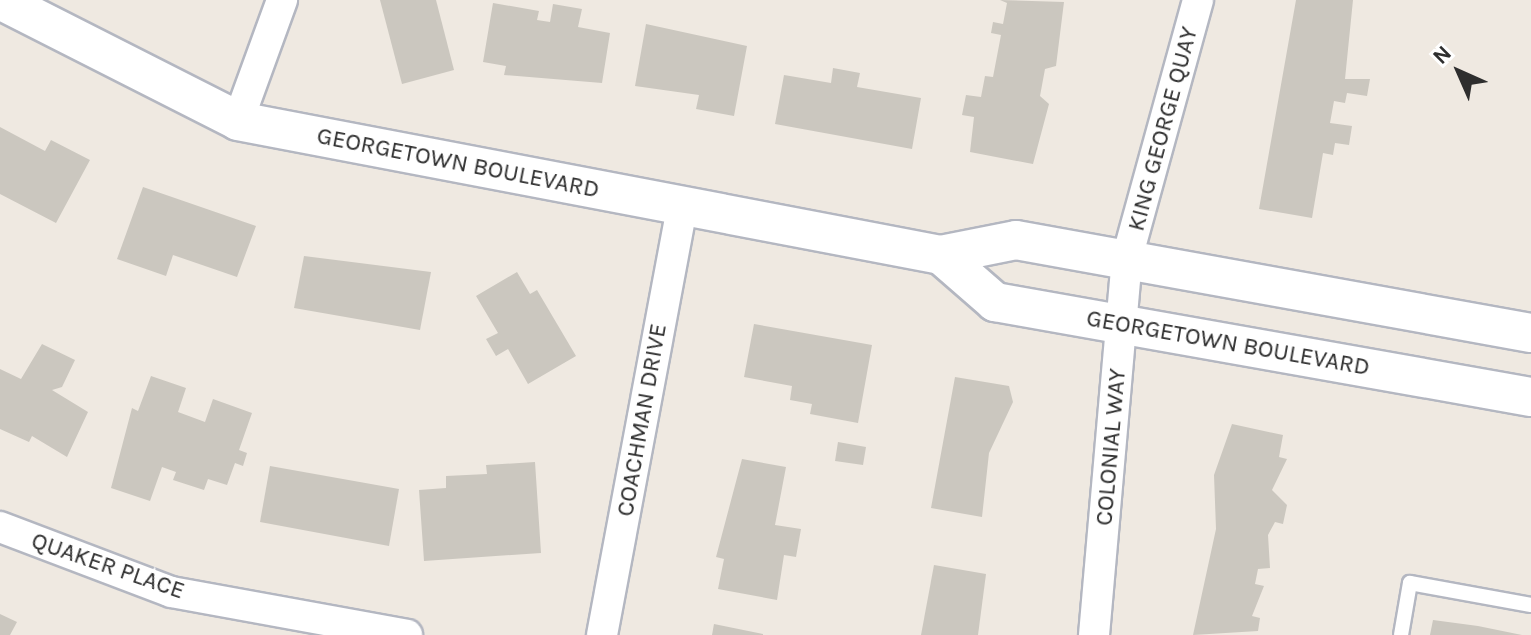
<!DOCTYPE html>
<html>
<head>
<meta charset="utf-8">
<style>
  body { margin:0 }
  #map { position:relative; width:1531px; height:635px; overflow:hidden; background:#efe9e1; font-family:Karla,sans-serif }
  div>[style] { position:absolute }
  [style*='--x'] { left:calc(var(--x)*1px); top:calc(var(--y)*1px); width:calc(var(--w)*1px); rotate:calc(var(--a)*1deg) }
  .building>* { inset:0; background:#cbc7bf }
  .roads { filter:drop-shadow(2px 0 #b4b7c1) drop-shadow(-2px 0 #b4b7c1) drop-shadow(0 2px #b4b7c1) drop-shadow(0 -2px #b4b7c1) }
  .service>* { height:14px; margin:-7px; padding:0 7px; transform-origin:7px; border-radius:7px; background:#fff }
  .minor>* { height:30px; margin:-15px; padding:0 15px; transform-origin:15px; border-radius:15px; background:#fff }
  .tertiary>* { height:38px; margin:-19px; padding:0 19px; transform-origin:19px; border-radius:19px; background:#fff }
  span { translate:-50% -50%; white-space:nowrap; text-align:center; line-height:1.15; -webkit-text-stroke:6px #fff; paint-order:stroke }
  .street-label { font-size:24px; color:#2e2e2e }
  .north { position:absolute; left:1419px; top:32px; width:80px; height:80px; -webkit-text-stroke:6px #fff; paint-order:stroke; rotate:315deg; font-size:22px; font-weight:700; line-height:32px; text-align:center; color:#2e2e2e }
  .north::after { content:''; display:block; margin:auto; width:28px; height:36px; background:#2e2e2e; clip-path:polygon(50% 0,100% 100%,50% 72%,0 100%) }
</style>
</head>
<body>
<div id="map">
  <div class="building">
    <i style="clip-path:polygon(380px 0,436px 0,454px 70px,402px 84px)"></i>
    <i style="clip-path:polygon(1000px 0,1064px 2px,1056px 66px,1045px 69px,1040px 96px,1049px 104px,1033px 164px,970px 152px,974px 117px,962px 115px,966px 95px,981px 97px,985px 76px,993px 77px,1001px 35px,991px 33px,993px 22px,1003px 24px,1007px 3px)"></i>
    <i style="clip-path:polygon(1296px 0,1353px 0,1345px 79px,1370px 79px,1367px 96px,1347px 93px,1345px 103px,1334px 101px,1330px 123px,1352px 126px,1349px 145px,1335px 143px,1333px 155px,1323px 153px,1312px 218px,1259px 209px)"></i>
    <i style="clip-path:polygon(493px 3px,539px 11px,537px 20px,550px 22px,553px 4px,582px 9px,578px 27px,610px 33px,602px 83px,504px 75px,506px 66px,483px 62px)"></i>
    <i style="clip-path:polygon(646px 24px,747px 46px,734px 116px,696px 109px,699px 95px,635px 86px)"></i>
    <i style="clip-path:polygon(833px 68px,860px 73px,857px 87px,921px 98px,912px 149px,775px 124px,784px 75px,831px 83px)"></i>
    <i style="clip-path:polygon(0 127px,45px 151px,51px 140px,90px 160px,56px 223px,0 194px)"></i>
    <i style="clip-path:polygon(143px 187px,256px 226px,237px 277px,173px 255px,166px 276px,117px 259px)"></i>
    <i style="clip-path:polygon(304px 256px,431px 272px,420px 330px,294px 308px)"></i>
    <i style="clip-path:polygon(517px 272px,530px 294px,537px 290px,576px 356px,528px 384px,508px 349px,496px 356px,486px 339px,498px 333px,476px 296px)"></i>
    <i style="clip-path:polygon(754px 324px,872px 345px,858px 423px,810px 414px,812px 404px,790px 400px,792px 386px,744px 377px)"></i>
    <i style="clip-path:polygon(42px 344px,75px 360px,62px 387px,52px 390px,88px 412px,67px 457px,32px 436px,29px 442px,0 429px,0 369px,21px 379px)"></i>
    <i style="clip-path:polygon(151px 376px,186px 388px,178px 412px,205px 422px,213px 399px,252px 413px,239px 450px,247px 453px,243px 466px,235px 463px,227px 485px,208px 479px,204px 490px,173px 480px,176px 472px,162px 467px,150px 501px,111px 488px,132px 408px,138px 411px)"></i>
    <i style="clip-path:polygon(955px 377px,1009px 386px,1013px 402px,989px 453px,982px 517px,931px 508px)"></i>
    <i style="clip-path:polygon(1232px 424px,1283px 435px,1279px 457px,1287px 459px,1272px 490px,1287px 505px,1283px 524px,1275px 522px,1268px 535px,1270px 568px,1258px 569px,1255px 584px,1264px 586px,1252px 616px,1260px 618px,1258px 631px,1193px 635px,1216px 529px,1214px 475px)"></i>
    <i style="clip-path:polygon(838px 442px,866px 447px,863px 465px,835px 461px)"></i>
    <i style="clip-path:polygon(742px 459px,786px 467px,775px 525px,801px 529px,796px 557px,784px 555px,777px 600px,718px 589px,724px 559px,716px 557px)"></i>
    <i style="clip-path:polygon(535px 462px,541px 553px,424px 561px,419px 490px,446px 488px,446px 476px,487px 474px,486px 465px)"></i>
    <i style="clip-path:polygon(270px 466px,399px 489px,389px 546px,260px 522px)"></i>
    <i style="clip-path:polygon(934px 565px,986px 574px,978px 635px,921px 635px)"></i>
    <i style="clip-path:polygon(0 614px,17px 622px,10px 635px,0 635px)"></i>
    <i style="clip-path:polygon(1433px 620px,1478px 626px,1522px 635px,1430px 635px)"></i>
    <i style="clip-path:polygon(714px 624px,763px 634px,763px 635px,712px 635px)"></i>
  </div>
  <div class="roads">
    <div class="service">
      <i style="--x:1401;--y:635;--w:53;--a:-80.2"></i>
      <i style="--x:1410;--y:583;--w:123;--a:10.3"></i>
    </div>
    <div class="minor">
      <i style="--x:238;--y:121;--w:129;--a:-70"></i>
      <i style="--x:0;--y:527;--w:183;--a:20.8"></i>
      <i style="--x:171;--y:592;--w:240;--a:10.3"></i>
      <i style="--x:602;--y:635;--w:436;--a:-79.4"></i>
      <i style="--x:1094;--y:635;--w:378;--a:-85"></i>
      <i style="--x:1127;--y:258;--w:268;--a:-74.6"></i>
    </div>
    <div class="tertiary">
      <i style="--x:0;--y:0;--w:267;--a:26.9"></i>
      <i style="--x:238;--y:121;--w:716;--a:10.79"></i>
      <i style="--x:941;--y:255;--w:76;--a:-11.3"></i>
      <i style="--x:1016;--y:240;--w:523;--a:10.24"></i>
      <i style="--x:941;--y:255;--w:72;--a:41"></i>
      <i style="--x:995;--y:302;--w:544;--a:10.05"></i>
    </div>
  </div>
  <div class="street-label">
    <span style="left:1163px;top:129px;rotate:-75deg">KING GEORGE QUAY</span>
    <span style="left:458px;top:163px;rotate:11deg">GEORGETOWN BOULEVARD</span>
    <span style="left:1228px;top:343px;rotate:10deg">GEORGETOWN BOULEVARD</span>
    <span style="left:642px;top:420px;rotate:-80deg">COACHMAN DRIVE</span>
    <span style="left:1111px;top:447px;rotate:-85deg">COLONIAL WAY</span>
    <span style="left:108px;top:566px;rotate:19deg">QUAKER PLACE</span>
  </div>
  <div class="north">N</div>
</div>
</body>
</html>
